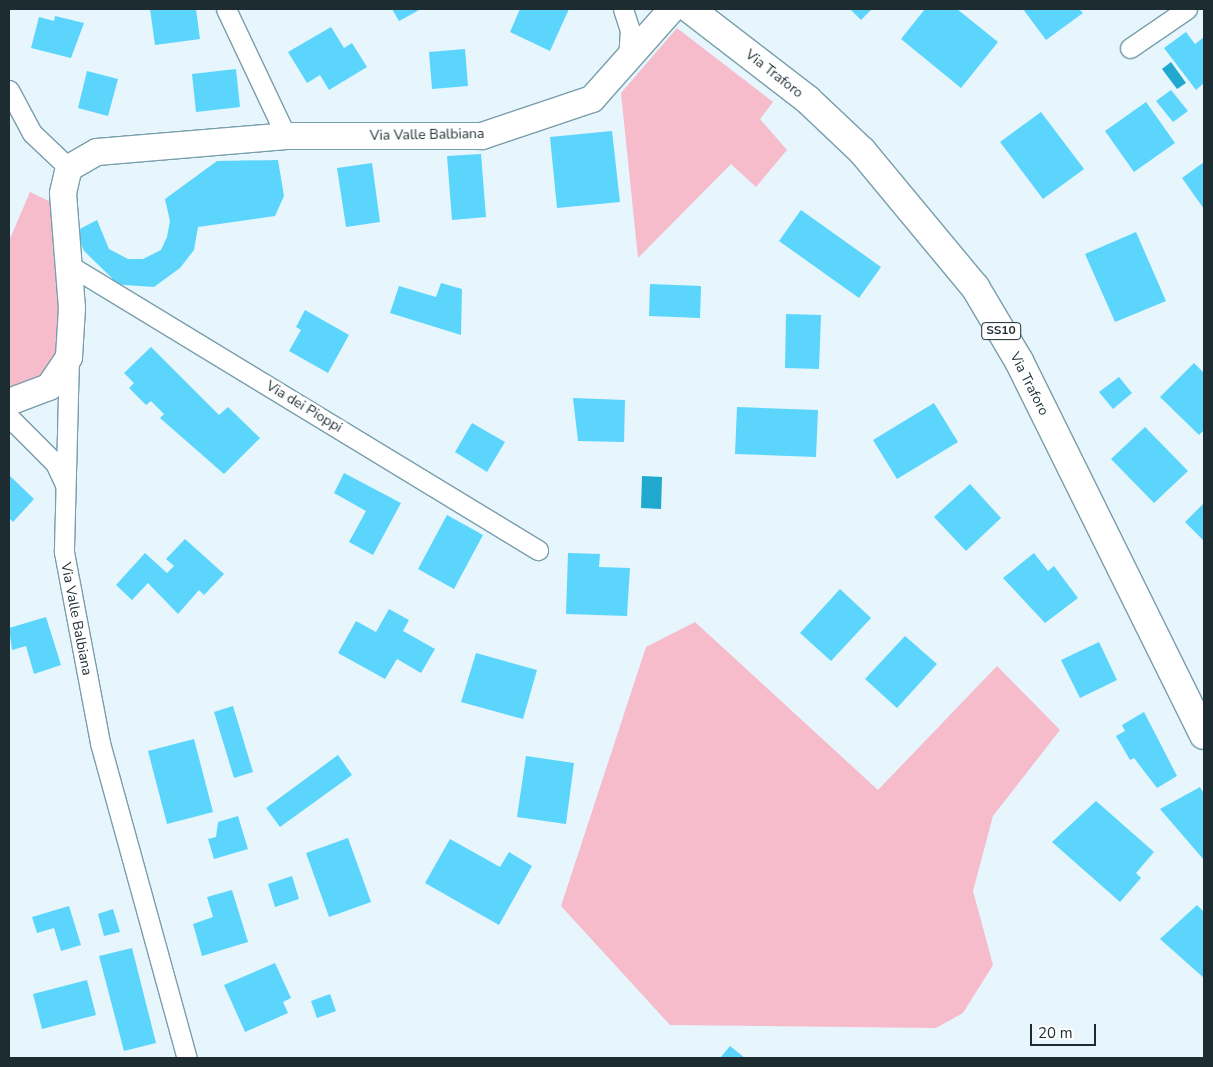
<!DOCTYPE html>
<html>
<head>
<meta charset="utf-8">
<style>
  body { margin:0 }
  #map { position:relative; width:1213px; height:1067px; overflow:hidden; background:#e6f6fc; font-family:"Nunito Sans",sans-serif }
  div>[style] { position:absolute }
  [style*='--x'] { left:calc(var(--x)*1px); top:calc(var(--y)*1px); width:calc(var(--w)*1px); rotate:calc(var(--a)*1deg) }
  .green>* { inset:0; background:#f6bccb }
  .water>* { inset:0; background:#20a8cf }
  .building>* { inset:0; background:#5cd5fd }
  .roads { filter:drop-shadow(1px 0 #789eac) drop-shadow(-1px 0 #789eac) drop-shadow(0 1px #789eac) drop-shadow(0 -1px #789eac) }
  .street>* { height:19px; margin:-9.5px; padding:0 9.5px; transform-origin:9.5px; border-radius:9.5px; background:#fff }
  .secondary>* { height:26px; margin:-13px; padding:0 13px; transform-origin:13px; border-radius:13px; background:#fff }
  .primary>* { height:28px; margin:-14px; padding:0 14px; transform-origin:14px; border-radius:14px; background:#fff }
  span { translate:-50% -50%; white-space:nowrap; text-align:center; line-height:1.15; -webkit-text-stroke:5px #fff; paint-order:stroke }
  .shield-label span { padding:1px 4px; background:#fff; border:1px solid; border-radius:4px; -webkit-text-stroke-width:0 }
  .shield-label { font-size:12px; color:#1c2c31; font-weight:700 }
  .street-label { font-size:14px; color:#1c2c31 }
  .frame { position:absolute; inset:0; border:10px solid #1c2c31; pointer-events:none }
  .scale { position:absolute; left:1030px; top:1024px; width:66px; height:22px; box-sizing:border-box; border:2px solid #1c2c31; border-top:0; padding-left:6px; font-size:15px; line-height:18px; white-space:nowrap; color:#1c2c31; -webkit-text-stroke:4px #fff; paint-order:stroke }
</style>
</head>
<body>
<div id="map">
  <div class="green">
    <i style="clip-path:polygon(677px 28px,773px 102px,760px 119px,787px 150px,756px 187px,731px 164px,638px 258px,621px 93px)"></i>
    <i style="clip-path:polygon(30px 192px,51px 202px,62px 328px,55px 363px,37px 381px,9px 390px,9px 241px)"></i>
    <i style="clip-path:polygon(695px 622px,878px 790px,997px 666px,1060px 730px,993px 816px,973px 891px,993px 965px,963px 1013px,936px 1028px,670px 1025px,561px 906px,646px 647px)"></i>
  </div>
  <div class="water">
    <i style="clip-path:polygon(1171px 62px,1186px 83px,1177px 89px,1162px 69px)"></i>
    <i style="clip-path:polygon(642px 476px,662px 477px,661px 509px,641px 508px)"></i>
  </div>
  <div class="building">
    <i style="clip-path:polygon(150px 9px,196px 9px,200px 39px,155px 45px)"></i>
    <i style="clip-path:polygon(392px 9px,421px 9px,399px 21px)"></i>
    <i style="clip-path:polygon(520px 9px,569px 9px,550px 51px,510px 32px)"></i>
    <i style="clip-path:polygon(850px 9px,872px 9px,861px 20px)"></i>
    <i style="clip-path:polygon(925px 9px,957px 9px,998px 42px,961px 88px,901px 39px)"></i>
    <i style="clip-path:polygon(1023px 9px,1079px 9px,1083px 13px,1046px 40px)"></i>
    <i style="clip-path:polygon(55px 16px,84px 23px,71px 58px,31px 48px,39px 17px,54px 21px)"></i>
    <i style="clip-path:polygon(331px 27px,344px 48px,352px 43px,367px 67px,329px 90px,320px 75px,307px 83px,288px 52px)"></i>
    <i style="clip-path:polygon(1186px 32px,1195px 44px,1204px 37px,1204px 83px,1196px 90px,1164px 48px)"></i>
    <i style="clip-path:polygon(465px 49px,468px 86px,432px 89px,429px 52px)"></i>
    <i style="clip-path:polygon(236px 69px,240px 107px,196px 112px,192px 74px)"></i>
    <i style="clip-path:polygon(87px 71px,118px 79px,108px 116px,78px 108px)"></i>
    <i style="clip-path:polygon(1171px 90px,1188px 111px,1173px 122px,1156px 101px)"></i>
    <i style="clip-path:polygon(1146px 102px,1175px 143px,1134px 172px,1105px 131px)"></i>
    <i style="clip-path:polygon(1041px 112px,1084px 169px,1043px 199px,1000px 142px)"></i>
    <i style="clip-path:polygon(612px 131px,620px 202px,557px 208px,550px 137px)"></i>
    <i style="clip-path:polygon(481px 154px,486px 217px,452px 220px,447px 156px)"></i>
    <i style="clip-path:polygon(278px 160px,284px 196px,275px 216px,198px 227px,194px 250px,180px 268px,154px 287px,111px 284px,112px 278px,84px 251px,76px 231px,97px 220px,109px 249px,128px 259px,143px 259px,161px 250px,167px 237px,170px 221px,165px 199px,217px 161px)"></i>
    <i style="clip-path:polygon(1204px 162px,1204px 209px,1182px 178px)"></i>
    <i style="clip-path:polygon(372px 163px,380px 222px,346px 227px,337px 168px)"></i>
    <i style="clip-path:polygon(801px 210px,881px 267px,859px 298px,779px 241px)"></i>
    <i style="clip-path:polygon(1136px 232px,1166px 301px,1115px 322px,1085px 254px)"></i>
    <i style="clip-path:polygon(441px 283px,462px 289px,461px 335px,390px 313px,399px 286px,436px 297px)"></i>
    <i style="clip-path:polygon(650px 284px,701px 286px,700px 318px,649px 316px)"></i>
    <i style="clip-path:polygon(305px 310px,349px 335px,328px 373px,289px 351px,301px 330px,296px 327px)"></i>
    <i style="clip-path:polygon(786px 314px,821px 315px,819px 369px,785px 368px)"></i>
    <i style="clip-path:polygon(151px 347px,219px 415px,228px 407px,260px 438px,224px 474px,160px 418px,164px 414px,151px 401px,146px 405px,129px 388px,134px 383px,124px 373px)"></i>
    <i style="clip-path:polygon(1194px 363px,1204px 373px,1204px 430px,1199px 435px,1160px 397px)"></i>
    <i style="clip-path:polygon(1119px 377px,1132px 393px,1113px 409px,1099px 392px)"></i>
    <i style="clip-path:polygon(573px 398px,625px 400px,624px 442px,578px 441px)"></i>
    <i style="clip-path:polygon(934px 403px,958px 442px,897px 479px,873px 440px)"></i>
    <i style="clip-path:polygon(737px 407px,818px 410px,816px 457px,735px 454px)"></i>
    <i style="clip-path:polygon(472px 423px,505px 442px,487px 472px,455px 452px)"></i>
    <i style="clip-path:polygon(1145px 427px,1188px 471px,1154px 503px,1111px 459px)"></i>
    <i style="clip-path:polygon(344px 473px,401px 503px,373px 555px,349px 542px,366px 511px,334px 493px)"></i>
    <i style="clip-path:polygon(9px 475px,34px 499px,13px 522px,9px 518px)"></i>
    <i style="clip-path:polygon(970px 484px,1001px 518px,966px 551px,934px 517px)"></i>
    <i style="clip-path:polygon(1204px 503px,1204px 541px,1185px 522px)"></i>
    <i style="clip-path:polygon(447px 515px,483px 535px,454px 589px,418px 569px)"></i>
    <i style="clip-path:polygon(185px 539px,224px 574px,204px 595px,199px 590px,178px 614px,148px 583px,132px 600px,116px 585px,145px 553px,167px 573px,174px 566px,166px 559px)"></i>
    <i style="clip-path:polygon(568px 553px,600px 554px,599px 567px,630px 568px,627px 616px,566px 614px)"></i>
    <i style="clip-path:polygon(1034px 553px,1048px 571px,1054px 566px,1078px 598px,1045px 623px,1003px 578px)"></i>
    <i style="clip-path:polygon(840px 589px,871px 618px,831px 661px,800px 633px)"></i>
    <i style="clip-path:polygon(389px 609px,409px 620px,403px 631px,435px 649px,421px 673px,397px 659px,385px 679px,338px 653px,356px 621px,376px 632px)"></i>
    <i style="clip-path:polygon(46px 617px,61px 665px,34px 674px,26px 646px,12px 650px,9px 628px)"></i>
    <i style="clip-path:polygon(905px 636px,937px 664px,897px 708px,865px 679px)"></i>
    <i style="clip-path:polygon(1099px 642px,1117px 680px,1080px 698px,1061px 660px)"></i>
    <i style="clip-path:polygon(476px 653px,537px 670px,523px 719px,461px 702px)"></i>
    <i style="clip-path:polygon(233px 706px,253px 772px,234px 778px,214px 712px)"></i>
    <i style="clip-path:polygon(1144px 712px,1177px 776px,1157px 788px,1134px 758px,1130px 760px,1116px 736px,1125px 731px,1122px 725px)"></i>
    <i style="clip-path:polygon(194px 739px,213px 812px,167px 824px,148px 751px)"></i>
    <i style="clip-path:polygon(338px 755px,352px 775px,280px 827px,266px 808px)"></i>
    <i style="clip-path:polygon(526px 756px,574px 763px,566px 824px,517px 817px)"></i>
    <i style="clip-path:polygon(1200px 787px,1204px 794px,1204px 860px,1160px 809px)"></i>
    <i style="clip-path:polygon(1096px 801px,1154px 852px,1136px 873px,1141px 878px,1120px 902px,1052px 842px)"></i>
    <i style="clip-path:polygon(238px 816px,248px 849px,214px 859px,208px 839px,216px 837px,218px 822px)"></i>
    <i style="clip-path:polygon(348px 838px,371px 902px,329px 917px,306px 853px)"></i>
    <i style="clip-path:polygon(450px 839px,500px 867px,509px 852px,532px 866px,499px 925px,425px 883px)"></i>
    <i style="clip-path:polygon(292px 876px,299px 899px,275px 907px,268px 884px)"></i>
    <i style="clip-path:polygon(232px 890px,248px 942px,202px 956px,193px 924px,213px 917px,207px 897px)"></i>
    <i style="clip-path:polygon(1197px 905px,1204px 912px,1204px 978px,1160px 939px)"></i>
    <i style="clip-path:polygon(69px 906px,81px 945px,61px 951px,54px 928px,37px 933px,32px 917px)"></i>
    <i style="clip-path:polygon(113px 909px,120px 932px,104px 936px,98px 914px)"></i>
    <i style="clip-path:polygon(132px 948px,156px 1043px,124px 1051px,99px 956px)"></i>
    <i style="clip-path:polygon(275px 963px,291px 998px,283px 1002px,288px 1013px,245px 1032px,224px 985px)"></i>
    <i style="clip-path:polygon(87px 980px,96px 1015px,42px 1029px,33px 994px)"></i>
    <i style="clip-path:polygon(330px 994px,336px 1011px,317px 1018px,311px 1001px)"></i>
    <i style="clip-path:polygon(730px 1046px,745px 1058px,720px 1058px)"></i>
  </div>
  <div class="roads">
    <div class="street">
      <i style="--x:226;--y:9;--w:140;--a:64.7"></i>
      <i style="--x:623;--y:9;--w:22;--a:72"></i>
      <i style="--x:630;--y:30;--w:29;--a:94"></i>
      <i style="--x:1130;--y:48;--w:69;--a:-34.4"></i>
      <i style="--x:9;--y:90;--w:49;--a:61.9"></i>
      <i style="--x:32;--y:133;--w:51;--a:43.4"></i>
      <i style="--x:69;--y:265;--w:549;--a:31.29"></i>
      <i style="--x:69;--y:357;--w:195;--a:91.5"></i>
      <i style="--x:64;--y:552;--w:194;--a:79.3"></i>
      <i style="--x:100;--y:743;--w:327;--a:74.6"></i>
      <i style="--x:9;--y:417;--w:65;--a:45"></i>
      <i style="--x:55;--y:463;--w:23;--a:65"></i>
    </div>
    <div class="secondary">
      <i style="--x:9;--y:402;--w:43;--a:-20.6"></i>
      <i style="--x:49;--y:387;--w:36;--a:-56"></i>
      <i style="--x:69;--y:357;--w:49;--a:-86.5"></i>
      <i style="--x:72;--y:308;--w:115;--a:-94.5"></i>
      <i style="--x:63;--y:193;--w:26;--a:-77"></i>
      <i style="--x:69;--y:168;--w:32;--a:-30"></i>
      <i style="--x:97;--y:152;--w:190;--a:-4.8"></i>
      <i style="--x:286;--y:136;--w:196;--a:0"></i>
      <i style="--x:482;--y:136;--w:116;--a:-18.6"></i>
      <i style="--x:592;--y:99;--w:120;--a:-48.4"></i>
    </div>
    <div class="primary">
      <i style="--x:690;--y:9;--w:149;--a:37.6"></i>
      <i style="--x:808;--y:100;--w:74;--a:43.4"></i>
      <i style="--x:862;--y:151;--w:177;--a:50.3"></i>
      <i style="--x:975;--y:287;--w:86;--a:59.3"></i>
      <i style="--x:1019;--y:361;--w:417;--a:63.7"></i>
    </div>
  </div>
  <div class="shield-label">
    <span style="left:1001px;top:331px">SS10</span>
  </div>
  <div class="street-label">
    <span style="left:774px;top:74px;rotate:38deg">Via Traforo</span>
    <span style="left:427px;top:135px;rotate:-1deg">Via Valle Balbiana</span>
    <span style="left:1029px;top:384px;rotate:63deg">Via Traforo</span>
    <span style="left:304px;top:407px;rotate:31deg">Via dei Pioppi</span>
    <span style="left:76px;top:619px;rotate:79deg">Via Valle Balbiana</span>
  </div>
  <div class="frame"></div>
  <div class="scale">20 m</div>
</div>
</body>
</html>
